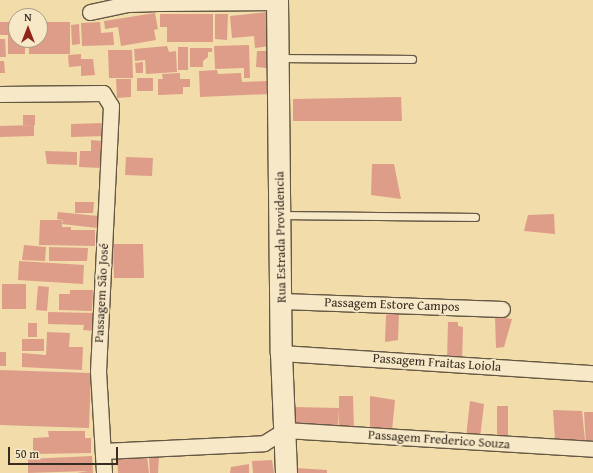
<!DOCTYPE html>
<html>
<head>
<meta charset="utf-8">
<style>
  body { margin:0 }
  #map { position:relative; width:593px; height:473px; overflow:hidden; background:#f2dcaa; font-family:"Gentium Book Plus",serif }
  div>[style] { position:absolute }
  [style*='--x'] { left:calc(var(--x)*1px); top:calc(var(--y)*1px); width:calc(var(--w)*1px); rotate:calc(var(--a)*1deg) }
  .building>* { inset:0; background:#de9d89 }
  .roads { filter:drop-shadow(1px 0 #655843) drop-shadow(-1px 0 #655843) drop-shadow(0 1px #655843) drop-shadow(0 -1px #655843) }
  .service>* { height:7px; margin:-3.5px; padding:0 3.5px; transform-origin:3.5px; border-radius:3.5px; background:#f7e8c8 }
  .minor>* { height:15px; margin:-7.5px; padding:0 7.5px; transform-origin:7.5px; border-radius:7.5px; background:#f7e8c8 }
  .secondary>* { height:21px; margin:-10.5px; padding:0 10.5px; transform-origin:10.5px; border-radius:10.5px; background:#f7e8c8 }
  span { translate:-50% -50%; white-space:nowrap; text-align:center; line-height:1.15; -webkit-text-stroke:4px #f7e8c8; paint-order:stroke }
  .street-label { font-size:13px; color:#362c21 }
  .north { position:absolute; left:8px; top:8px; width:40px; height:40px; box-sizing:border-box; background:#f7e8c8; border:1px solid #aa9d85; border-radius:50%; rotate:0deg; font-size:11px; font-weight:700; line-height:16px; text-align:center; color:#362c21 }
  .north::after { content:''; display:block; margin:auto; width:14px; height:18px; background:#8f2418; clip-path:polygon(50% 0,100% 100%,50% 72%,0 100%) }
  .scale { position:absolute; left:8px; top:447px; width:110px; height:18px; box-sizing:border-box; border:2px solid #362c21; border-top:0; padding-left:5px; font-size:12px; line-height:14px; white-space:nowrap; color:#362c21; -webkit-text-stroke:3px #f7e8c8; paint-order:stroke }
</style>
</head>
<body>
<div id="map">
  <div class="building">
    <i style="clip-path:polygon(267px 12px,270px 46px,255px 48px,254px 36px,232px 38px,230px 16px)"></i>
    <i style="clip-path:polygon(155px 13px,158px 29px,154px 30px,156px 40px,121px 46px,118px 27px,105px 29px,104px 21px)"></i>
    <i style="clip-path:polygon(160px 14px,213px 14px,213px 42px,167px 42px,167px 27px,160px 27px)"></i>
    <i style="clip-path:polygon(215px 14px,228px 14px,227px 40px,215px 39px)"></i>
    <i style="clip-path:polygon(0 22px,16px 22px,16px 40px,40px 40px,40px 22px,70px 22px,70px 54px,29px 54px,29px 47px,25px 47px,25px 54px,8px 54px,8px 35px,0 35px)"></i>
    <i style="clip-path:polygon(100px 22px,101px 33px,113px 32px,114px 45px,82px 46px,81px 23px)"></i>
    <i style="clip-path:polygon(79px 24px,80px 44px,72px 45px,71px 25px)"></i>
    <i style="clip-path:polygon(0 39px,5px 39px,6px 57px,0 57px)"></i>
    <i style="clip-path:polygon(249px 45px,250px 78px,244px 78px,244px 68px,215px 69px,214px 46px)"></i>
    <i style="clip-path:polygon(167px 46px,169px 52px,176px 51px,177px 72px,146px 74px,145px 60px,135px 61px,134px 49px)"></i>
    <i style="clip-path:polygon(178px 47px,188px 47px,188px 70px,178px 70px)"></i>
    <i style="clip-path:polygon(190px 48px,212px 48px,212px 52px,208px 52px,208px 57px,203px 61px,203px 67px,190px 67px)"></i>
    <i style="clip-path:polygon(108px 50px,132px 50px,133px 78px,109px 78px)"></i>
    <i style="clip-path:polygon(257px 51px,267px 51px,267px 68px,256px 67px)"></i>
    <i style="clip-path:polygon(81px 54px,81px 59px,93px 59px,95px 75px,81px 76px,81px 66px,69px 67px,68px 55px)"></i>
    <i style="clip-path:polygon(0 61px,4px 61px,5px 73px,0 73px)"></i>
    <i style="clip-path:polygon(143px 62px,143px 73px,136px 73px,135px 63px)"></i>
    <i style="clip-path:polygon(217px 70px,218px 74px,241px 73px,242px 82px,268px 81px,269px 94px,200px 97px,199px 71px)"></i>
    <i style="clip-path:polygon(180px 73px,180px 79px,190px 79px,190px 87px,183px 87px,183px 94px,158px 95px,158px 79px,163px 79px,162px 74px)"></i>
    <i style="clip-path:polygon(137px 78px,153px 78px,153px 91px,137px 91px)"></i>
    <i style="clip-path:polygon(116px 79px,131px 79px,131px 97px,117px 98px)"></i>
    <i style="clip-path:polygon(401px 97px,402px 121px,293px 121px,293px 99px)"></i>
    <i style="clip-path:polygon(23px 115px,35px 115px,35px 125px,23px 125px)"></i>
    <i style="clip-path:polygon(105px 123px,105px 136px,71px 137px,71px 124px)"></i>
    <i style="clip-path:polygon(34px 125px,34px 136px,0 137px,0 126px)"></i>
    <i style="clip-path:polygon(91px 140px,102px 141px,101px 168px,79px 167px,80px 151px,91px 151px)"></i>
    <i style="clip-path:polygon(45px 151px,77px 152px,77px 165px,47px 164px)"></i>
    <i style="clip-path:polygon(126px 157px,153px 158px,152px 176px,125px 175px)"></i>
    <i style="clip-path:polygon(372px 164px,394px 164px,401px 199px,371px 195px)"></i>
    <i style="clip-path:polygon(75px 202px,94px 202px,93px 213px,75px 213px)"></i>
    <i style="clip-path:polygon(58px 212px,98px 216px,97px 228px,62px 224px,63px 220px,57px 219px)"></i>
    <i style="clip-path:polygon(554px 214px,555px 234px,524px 231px,528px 215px)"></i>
    <i style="clip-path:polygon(40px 220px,62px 220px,62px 227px,71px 227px,71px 230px,95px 230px,95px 246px,39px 245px)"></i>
    <i style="clip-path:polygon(113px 244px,143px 244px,144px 278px,114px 278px)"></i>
    <i style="clip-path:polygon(24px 245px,46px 247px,45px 261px,22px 260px)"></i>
    <i style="clip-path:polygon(49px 247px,88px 248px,87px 261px,49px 261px)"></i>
    <i style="clip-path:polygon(19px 261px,84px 265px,83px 284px,18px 280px)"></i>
    <i style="clip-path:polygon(2px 284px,26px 284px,26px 309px,2px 309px)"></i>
    <i style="clip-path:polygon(38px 286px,49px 287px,47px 311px,36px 310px)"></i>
    <i style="clip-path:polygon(70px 290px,93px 290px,92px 311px,59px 310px,59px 294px,70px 294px)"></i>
    <i style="clip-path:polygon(399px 311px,398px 340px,385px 342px,386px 315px)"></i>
    <i style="clip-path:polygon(48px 312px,94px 313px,94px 331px,83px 330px,84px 325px,48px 324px)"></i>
    <i style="clip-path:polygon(495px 317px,512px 319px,504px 347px,496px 348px)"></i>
    <i style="clip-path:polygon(448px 322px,458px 322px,458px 326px,463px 327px,462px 363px,447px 362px)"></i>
    <i style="clip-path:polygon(28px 323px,37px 323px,37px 337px,28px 337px)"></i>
    <i style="clip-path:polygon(47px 332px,70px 333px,69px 347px,83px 347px,82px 370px,22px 367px,22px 353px,46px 355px)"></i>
    <i style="clip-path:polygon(22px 339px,44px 339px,44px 351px,22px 351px)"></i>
    <i style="clip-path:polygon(0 352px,6px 352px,6px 366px,0 366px)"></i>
    <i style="clip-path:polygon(0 370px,91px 373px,89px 428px,0 425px)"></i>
    <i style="clip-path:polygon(339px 396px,353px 396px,354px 429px,339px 429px)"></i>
    <i style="clip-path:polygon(370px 396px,395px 400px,392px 431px,370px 429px)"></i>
    <i style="clip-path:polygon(470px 401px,484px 404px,480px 438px,466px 437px)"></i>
    <i style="clip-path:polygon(497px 406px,508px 406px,508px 439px,497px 439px)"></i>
    <i style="clip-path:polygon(295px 407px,339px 408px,338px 428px,295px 425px)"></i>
    <i style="clip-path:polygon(553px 410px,582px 411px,585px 440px,555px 440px)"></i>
    <i style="clip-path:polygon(584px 412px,593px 412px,593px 445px,586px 445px)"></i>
    <i style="clip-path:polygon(48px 431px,85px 431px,85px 438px,91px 438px,91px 453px,33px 454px,33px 438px,49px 437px)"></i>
    <i style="clip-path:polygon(92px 456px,93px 473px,77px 473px,88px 471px,28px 473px,28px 459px)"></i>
    <i style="clip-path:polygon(147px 456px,149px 473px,118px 473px,117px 458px)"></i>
    <i style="clip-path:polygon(149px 457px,159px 457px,158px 473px,150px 473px)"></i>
    <i style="clip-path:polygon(272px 460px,274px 473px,253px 473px,252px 461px)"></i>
    <i style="clip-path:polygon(249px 464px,249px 473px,230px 473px,231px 467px)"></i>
    <i style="clip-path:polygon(296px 468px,327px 470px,327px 473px,296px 473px)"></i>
  </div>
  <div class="roads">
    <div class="service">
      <i style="--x:279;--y:58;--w:133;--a:0.4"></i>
      <i style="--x:281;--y:215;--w:194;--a:0.6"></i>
    </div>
    <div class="minor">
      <i style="--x:90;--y:12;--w:40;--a:-12"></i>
      <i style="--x:129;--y:4;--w:28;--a:-2"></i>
      <i style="--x:157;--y:3;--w:120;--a:-0.5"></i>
      <i style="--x:0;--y:94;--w:103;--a:-0.6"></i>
      <i style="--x:103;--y:93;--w:15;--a:58"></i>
      <i style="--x:111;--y:106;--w:265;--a:92.8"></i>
      <i style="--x:98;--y:371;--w:102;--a:86.6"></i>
      <i style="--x:282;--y:301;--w:220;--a:2.1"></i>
      <i style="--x:281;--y:353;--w:313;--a:3.7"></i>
      <i style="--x:103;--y:451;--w:161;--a:-2.8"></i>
      <i style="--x:264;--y:443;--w:25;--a:-32"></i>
      <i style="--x:285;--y:430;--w:309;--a:3.5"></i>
    </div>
    <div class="secondary">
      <i style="--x:277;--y:0;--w:353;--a:89.4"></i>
      <i style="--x:281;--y:353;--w:120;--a:87.6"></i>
    </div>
  </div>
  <div class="street-label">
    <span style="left:281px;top:237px;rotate:-91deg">Rua Estrada Providencia</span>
    <span style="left:102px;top:293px;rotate:-87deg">Passagem São José</span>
    <span style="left:392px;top:305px;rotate:2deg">Passagem Estore Campos</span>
    <span style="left:437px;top:363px;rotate:4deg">Passagem Fraitas Loiola</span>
    <span style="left:439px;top:440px;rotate:4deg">Passagem Frederico Souza</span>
  </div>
  <div class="north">N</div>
  <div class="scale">50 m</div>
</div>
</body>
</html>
